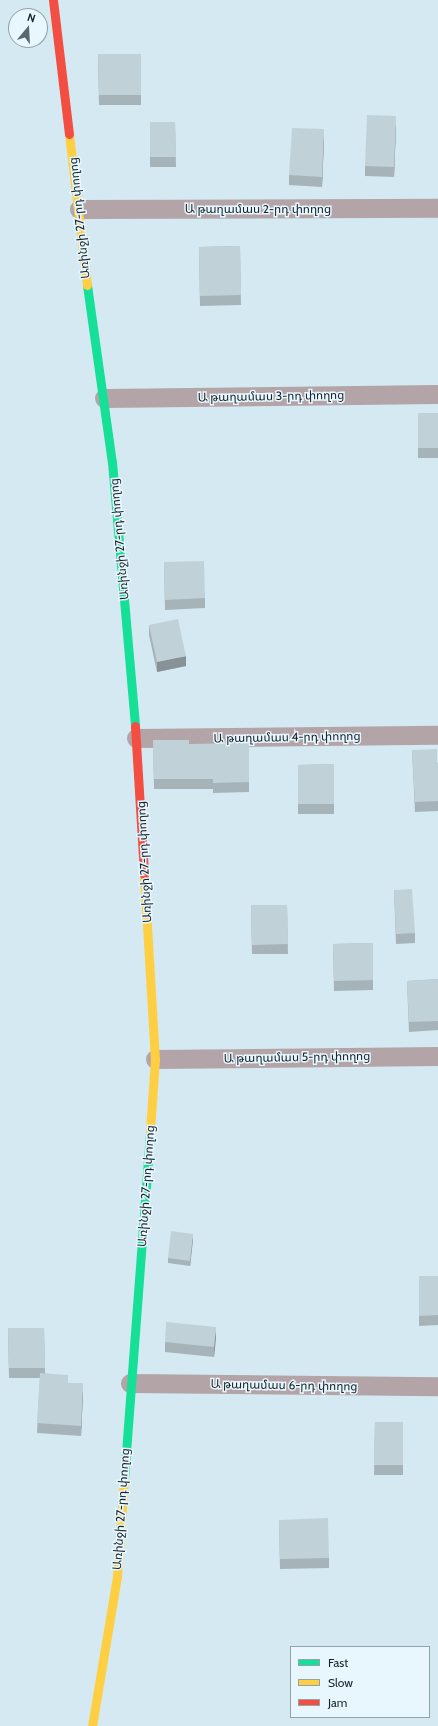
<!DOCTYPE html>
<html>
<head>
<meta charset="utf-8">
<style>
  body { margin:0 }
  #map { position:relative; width:438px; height:1726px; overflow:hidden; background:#d5e9f2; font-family:Cabin,"Noto Sans Armenian",sans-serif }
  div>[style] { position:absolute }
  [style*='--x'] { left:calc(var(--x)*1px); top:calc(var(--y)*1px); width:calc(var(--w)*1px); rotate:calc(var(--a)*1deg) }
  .street>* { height:19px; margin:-9.5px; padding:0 9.5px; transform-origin:9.5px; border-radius:9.5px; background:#b3a4a8 }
  .fast>* { height:9px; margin:-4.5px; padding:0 4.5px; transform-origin:4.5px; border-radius:4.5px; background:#16e098 }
  .slow>* { height:9px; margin:-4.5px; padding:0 4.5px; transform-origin:4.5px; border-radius:4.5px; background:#ffcf43 }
  .jam>* { height:9px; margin:-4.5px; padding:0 4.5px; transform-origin:4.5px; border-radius:4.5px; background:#f24e42 }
  .wall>* { inset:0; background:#a6b4ba }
  .shaded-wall>* { inset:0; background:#879297 }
  .building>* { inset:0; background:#c1d1d8 }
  span { translate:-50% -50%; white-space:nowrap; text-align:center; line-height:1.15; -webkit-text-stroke:3px #e8f6fd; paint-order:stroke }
  .street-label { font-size:12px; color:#16232a }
  .legend { position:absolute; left:290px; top:1646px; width:140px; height:72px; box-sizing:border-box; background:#e8f6fd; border:1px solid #94a2a9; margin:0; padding:5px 7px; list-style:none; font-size:12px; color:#16232a }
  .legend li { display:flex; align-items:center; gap:8px; height:20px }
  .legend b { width:20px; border:1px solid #94a2a9 }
  .north { position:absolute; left:8px; top:8px; width:40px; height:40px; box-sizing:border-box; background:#e8f6fd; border:1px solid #94a2a9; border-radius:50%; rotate:18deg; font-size:11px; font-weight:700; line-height:16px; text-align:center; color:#16232a }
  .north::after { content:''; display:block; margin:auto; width:14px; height:18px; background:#596870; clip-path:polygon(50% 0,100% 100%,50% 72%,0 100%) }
</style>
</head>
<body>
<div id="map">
  <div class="street">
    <i style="--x:79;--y:209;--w:359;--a:-0.2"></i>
    <i style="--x:104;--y:398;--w:334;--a:-0.7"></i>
    <i style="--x:136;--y:738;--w:302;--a:-0.6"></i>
    <i style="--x:155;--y:1059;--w:283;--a:-0.6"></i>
    <i style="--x:130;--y:1383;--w:308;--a:0.6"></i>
  </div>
  <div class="fast">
    <i style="--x:87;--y:285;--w:179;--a:82"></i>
    <i style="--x:112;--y:462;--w:265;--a:85"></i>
    <i style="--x:124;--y:1479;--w:349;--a:-85.7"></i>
  </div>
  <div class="slow">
    <i style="--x:69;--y:134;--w:152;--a:83.2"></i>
    <i style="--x:144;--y:875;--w:184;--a:86.6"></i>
    <i style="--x:155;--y:1059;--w:72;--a:94"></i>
    <i style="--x:92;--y:1726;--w:152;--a:-80.5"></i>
    <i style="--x:117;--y:1576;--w:97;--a:-85.9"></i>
  </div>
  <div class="jam">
    <i style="--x:53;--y:0;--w:135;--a:83.2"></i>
    <i style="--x:135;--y:726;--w:149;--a:86.5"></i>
  </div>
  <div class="wall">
    <i style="clip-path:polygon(98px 54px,141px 54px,141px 105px,99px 105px)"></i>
    <i style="clip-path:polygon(150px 122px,175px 122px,176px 167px,150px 167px)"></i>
    <i style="clip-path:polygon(396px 126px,394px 177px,365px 176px,365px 166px)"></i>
    <i style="clip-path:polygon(324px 139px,322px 187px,289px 185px,289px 175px)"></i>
    <i style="clip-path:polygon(240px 246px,241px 305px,200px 306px,199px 247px)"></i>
    <i style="clip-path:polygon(418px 413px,438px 413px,438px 458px,418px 458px)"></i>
    <i style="clip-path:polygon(164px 562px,205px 598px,205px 608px,165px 610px)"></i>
    <i style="clip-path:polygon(149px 625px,186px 666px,157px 672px,149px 635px)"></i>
    <i style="clip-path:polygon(153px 740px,189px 744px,249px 743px,249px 792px,213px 793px,213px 789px,154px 789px)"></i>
    <i style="clip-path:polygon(412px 750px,438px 763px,438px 811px,415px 812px)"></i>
    <i style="clip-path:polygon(334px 764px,334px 814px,298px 814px,298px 765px)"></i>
    <i style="clip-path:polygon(394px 890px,415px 933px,415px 943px,396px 944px)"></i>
    <i style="clip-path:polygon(251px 905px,287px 905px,288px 954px,252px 954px)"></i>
    <i style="clip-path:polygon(373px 943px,373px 990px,334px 991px,333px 944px)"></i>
    <i style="clip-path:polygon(438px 979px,438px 1030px,409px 1032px,407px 981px)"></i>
    <i style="clip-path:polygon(193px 1239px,190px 1266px,168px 1263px,168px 1258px)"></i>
    <i style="clip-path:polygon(419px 1276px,438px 1276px,438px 1325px,419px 1326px)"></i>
    <i style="clip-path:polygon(8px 1328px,44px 1328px,45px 1373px,68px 1383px,83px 1393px,81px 1436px,37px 1433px,40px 1378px,9px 1378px)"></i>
    <i style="clip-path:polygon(216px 1337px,214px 1357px,165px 1352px,165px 1342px)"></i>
    <i style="clip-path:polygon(375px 1422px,403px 1422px,403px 1475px,374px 1475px)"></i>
    <i style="clip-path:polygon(279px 1520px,329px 1558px,329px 1568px,280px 1569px)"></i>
  </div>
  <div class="shaded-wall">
    <i style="clip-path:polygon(396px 116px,396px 126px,394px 177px,394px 167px)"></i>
    <i style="clip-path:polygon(324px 129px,324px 139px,322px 187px,322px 177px)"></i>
    <i style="clip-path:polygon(186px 656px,186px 666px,157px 672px,157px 662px)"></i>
    <i style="clip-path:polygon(193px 1234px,193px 1239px,190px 1266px,190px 1261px)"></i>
    <i style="clip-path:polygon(216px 1327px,216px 1337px,214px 1357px,214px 1347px)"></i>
    <i style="clip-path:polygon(83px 1383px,83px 1393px,81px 1436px,81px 1426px)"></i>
  </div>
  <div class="building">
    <i style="clip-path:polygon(98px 54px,141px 54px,141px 95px,99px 95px)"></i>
    <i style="clip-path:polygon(367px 115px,396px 116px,394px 167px,365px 166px)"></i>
    <i style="clip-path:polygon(150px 122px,175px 122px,176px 157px,150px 157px)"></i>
    <i style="clip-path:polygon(292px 128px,324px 129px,322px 177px,289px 175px)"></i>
    <i style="clip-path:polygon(240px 246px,241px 295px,200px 296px,199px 247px)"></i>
    <i style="clip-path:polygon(418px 413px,438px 413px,438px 448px,418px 448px)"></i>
    <i style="clip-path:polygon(204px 561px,205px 598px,165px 600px,164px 562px)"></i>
    <i style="clip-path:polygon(178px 619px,186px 656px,157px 662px,149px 625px)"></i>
    <i style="clip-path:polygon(153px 740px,189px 740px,189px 744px,249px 743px,249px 782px,213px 783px,213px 779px,154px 779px)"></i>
    <i style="clip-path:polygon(437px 749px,437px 763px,438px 763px,438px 801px,415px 802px,412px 750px)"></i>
    <i style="clip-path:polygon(334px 764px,334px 804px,298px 804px,298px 765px)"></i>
    <i style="clip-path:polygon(412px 889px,415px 933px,396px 934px,394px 890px)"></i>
    <i style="clip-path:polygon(251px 905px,287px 905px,288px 944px,252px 945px)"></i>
    <i style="clip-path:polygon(373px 943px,373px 980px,334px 981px,333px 944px)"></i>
    <i style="clip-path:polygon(438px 979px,438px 1021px,409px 1022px,407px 981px)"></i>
    <i style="clip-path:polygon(171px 1231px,193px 1234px,190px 1261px,168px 1258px)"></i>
    <i style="clip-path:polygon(419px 1276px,438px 1276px,438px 1315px,419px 1316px)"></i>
    <i style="clip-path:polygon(166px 1322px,216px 1327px,214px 1347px,165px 1342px)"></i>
    <i style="clip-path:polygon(8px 1328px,44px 1328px,45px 1368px,9px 1368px)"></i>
    <i style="clip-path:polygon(40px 1373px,68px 1375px,68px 1383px,83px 1383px,81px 1426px,37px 1423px)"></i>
    <i style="clip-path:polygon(375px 1422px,403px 1422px,403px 1465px,374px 1465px)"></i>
    <i style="clip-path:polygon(328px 1518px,329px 1558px,280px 1559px,279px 1520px)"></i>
  </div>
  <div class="street-label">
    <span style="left:258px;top:209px">Ա թաղամաս 2-րդ փողոց</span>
    <span style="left:79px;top:218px;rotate:-96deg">Առինջի 27-րդ փողոց</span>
    <span style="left:271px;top:396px;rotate:-1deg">Ա թաղամաս 3-րդ փողոց</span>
    <span style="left:119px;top:539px;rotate:-95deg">Առինջի 27-րդ փողոց</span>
    <span style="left:287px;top:737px;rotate:-1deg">Ա թաղամաս 4-րդ փողոց</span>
    <span style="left:144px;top:862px;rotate:-93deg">Առինջի 27-րդ փողոց</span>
    <span style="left:297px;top:1057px;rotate:-1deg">Ա թաղամաս 5-րդ փողոց</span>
    <span style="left:146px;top:1186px;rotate:-86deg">Առինջի 27-րդ փողոց</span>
    <span style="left:284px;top:1385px;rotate:1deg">Ա թաղամաս 6-րդ փողոց</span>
    <span style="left:121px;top:1509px;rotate:-86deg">Առինջի 27-րդ փողոց</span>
  </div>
  <ul class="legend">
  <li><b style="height:5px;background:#16e098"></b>Fast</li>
  <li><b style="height:5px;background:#ffcf43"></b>Slow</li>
  <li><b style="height:5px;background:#f24e42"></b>Jam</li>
  </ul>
  <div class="north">N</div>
</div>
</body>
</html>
